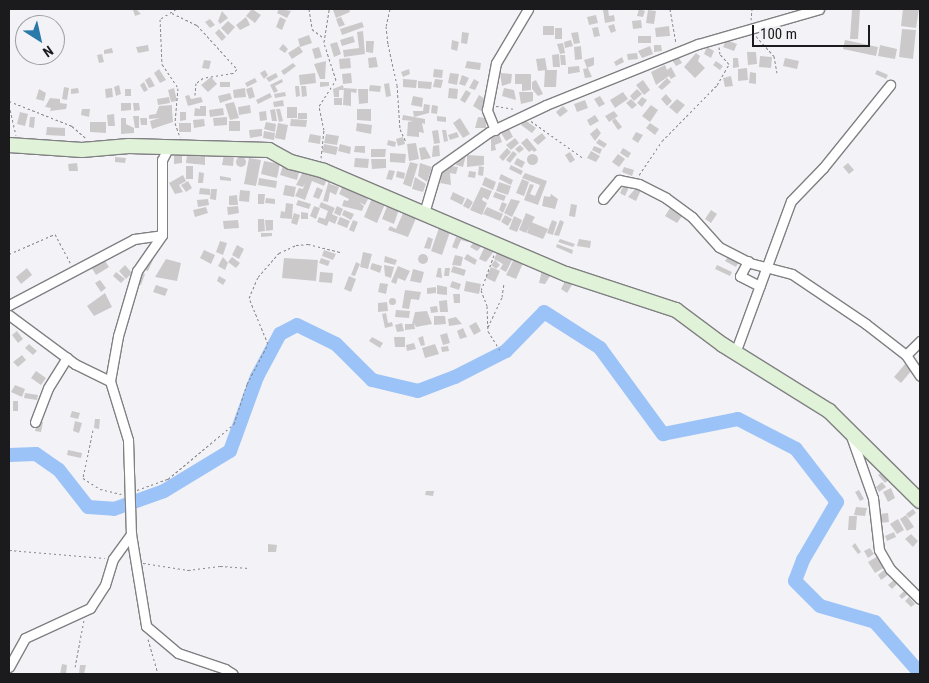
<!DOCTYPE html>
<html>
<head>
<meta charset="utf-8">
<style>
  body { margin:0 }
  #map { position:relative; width:929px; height:683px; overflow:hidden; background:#f3f3f7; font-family:"Roboto Condensed",sans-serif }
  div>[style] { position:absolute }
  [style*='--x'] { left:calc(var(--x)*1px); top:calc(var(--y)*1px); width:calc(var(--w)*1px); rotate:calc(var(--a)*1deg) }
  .river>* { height:14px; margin:-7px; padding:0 7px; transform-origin:7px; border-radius:7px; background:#9cc3f7 }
  .building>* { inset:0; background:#ccc9cb }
  .round { border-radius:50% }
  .path>* { height:1px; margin-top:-0.5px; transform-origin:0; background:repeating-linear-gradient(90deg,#88888b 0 2.5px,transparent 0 5px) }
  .roads { filter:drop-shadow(1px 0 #808083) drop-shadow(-1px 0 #808083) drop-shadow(0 1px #808083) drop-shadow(0 -1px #808083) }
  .street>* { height:9px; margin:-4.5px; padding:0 4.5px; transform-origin:4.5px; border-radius:4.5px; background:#fff }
  .secondary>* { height:14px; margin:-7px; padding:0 7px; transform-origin:7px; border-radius:7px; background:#e0f3d8 }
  span { translate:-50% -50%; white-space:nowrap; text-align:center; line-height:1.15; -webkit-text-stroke:4.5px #f3f3f7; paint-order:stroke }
  .frame { position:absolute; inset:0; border:10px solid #1b1b1d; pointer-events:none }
  .north { position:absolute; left:15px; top:15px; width:50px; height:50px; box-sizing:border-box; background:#f3f3f7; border:1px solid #9d9da0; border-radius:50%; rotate:145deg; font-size:14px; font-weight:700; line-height:20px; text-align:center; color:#1b1b1d }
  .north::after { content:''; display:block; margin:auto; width:18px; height:22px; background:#2a79ab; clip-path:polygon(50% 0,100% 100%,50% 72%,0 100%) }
  .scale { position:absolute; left:752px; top:25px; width:118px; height:22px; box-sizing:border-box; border:2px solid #1b1b1d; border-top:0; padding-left:6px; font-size:15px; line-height:18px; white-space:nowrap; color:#1b1b1d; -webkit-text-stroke:4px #f3f3f7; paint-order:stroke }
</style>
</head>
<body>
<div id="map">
  <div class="river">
    <i style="--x:9;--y:455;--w:27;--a:-2"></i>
    <i style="--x:36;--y:454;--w:28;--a:35"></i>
    <i style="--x:59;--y:470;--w:47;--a:51.9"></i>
    <i style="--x:88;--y:507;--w:26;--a:4"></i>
    <i style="--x:114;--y:509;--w:53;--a:-19.8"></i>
    <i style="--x:164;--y:491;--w:77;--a:-31.2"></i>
    <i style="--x:230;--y:451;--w:79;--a:-70"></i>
    <i style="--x:257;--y:377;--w:49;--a:-61.9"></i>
    <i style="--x:280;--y:334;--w:19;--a:-28"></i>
    <i style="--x:297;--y:325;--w:43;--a:26"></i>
    <i style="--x:336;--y:344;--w:51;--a:45"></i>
    <i style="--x:372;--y:380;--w:47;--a:13.4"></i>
    <i style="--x:418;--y:391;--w:40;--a:-21"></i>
    <i style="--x:455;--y:377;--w:57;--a:-27"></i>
    <i style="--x:506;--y:351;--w:54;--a:-45.7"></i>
    <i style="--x:544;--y:312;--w:67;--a:32.7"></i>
    <i style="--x:600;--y:348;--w:107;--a:53.8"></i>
    <i style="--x:663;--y:434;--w:76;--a:-11.3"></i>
    <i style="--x:738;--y:419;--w:65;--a:27.3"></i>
    <i style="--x:796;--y:449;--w:67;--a:52.3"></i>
    <i style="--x:837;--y:502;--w:67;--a:120.4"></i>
    <i style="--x:803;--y:560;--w:22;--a:111"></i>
    <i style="--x:795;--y:581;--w:35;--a:45"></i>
    <i style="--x:820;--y:606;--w:57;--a:16.2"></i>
    <i style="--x:875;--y:622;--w:68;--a:48.6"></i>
  </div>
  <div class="building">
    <i style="clip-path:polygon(136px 9px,141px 14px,135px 16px,133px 10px)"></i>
    <i style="clip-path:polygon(252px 9px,261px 15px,255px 23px,246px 16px)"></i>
    <i style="clip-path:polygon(279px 9px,291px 11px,287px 18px,277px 13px)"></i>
    <i style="clip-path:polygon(335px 9px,349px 9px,350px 12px,336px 18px,333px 10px)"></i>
    <i style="clip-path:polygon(608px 9px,609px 16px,614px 15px,615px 21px,605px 23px,603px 10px)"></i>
    <i style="clip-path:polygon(639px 9px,645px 11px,643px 17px,637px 16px)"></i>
    <i style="clip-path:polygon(852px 9px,860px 9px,858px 39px,850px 39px)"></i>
    <i style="clip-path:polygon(903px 9px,919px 9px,916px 28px,901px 26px)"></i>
    <i style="clip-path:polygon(648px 10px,656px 11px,654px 24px,646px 23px)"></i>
    <i style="clip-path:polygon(222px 11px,228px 18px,220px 24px,218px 21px)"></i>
    <i style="clip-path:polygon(596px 15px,598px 23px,589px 25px,587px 17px)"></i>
    <i style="clip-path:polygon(246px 17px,250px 25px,240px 30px,236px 25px)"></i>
    <i style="clip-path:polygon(280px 17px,286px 20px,282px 30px,276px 27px)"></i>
    <i style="clip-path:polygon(341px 17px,345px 25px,339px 27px,336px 19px)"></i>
    <i style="clip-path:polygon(210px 19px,215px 25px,210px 28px,205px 22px)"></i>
    <i style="clip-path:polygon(641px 20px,642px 28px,633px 29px,632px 21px)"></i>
    <i style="clip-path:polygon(228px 21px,235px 27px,228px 35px,221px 28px)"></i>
    <i style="clip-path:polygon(362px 22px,364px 27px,342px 35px,340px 29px)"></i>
    <i style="clip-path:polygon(614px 24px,616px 31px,611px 33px,608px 26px)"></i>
    <i style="clip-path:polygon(543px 26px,554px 26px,554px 35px,543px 35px)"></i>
    <i style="clip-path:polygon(669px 26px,670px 36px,656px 37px,655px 28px)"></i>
    <i style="clip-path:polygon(598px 27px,600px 36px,594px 37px,592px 28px)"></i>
    <i style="clip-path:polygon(555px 28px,562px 28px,562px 39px,555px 39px)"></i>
    <i style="clip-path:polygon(219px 29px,226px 37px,222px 41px,215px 33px)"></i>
    <i style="clip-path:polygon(902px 29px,916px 30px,913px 59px,899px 57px)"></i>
    <i style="clip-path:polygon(363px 31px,365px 54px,344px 57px,343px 50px,359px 48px,357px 32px)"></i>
    <i style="clip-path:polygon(462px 32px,469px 33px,467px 44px,461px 43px)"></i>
    <i style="clip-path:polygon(578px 32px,580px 43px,574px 44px,571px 33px)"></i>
    <i style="clip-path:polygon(309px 35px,312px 43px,300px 47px,298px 39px)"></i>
    <i style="clip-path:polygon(353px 36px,355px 42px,342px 46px,340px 40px)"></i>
    <i style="clip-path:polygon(638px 36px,651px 36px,651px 43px,638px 43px)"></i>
    <i style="clip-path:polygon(452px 40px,459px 42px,457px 51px,451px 49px)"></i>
    <i style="clip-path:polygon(571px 40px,573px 46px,565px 48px,564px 42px)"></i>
    <i style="clip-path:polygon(726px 40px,737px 44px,734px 51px,723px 47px)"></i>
    <i style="clip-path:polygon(845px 40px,878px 47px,876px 56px,843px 49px)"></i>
    <i style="clip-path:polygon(366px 41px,374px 41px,373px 53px,366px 52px)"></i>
    <i style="clip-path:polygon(337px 42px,341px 54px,334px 57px,330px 44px)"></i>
    <i style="clip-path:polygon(563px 43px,565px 53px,560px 54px,557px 44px)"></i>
    <i style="clip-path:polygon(283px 44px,288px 49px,285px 53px,279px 49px)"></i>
    <i style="clip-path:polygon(148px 45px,149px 51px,138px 53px,136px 47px)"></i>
    <i style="clip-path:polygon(654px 45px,661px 45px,662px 51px,654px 52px)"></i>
    <i style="clip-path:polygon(880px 45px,897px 49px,895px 59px,878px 56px)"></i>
    <i style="clip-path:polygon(299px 46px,303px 52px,292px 59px,288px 53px)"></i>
    <i style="clip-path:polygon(581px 46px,582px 59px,575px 60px,574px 47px)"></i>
    <i style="clip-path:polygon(650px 46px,653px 54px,642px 58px,638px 51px)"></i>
    <i style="clip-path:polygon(319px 47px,322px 57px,315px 59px,312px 49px)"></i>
    <i style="clip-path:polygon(707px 47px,714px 51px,711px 58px,704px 54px)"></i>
    <i style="clip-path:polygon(112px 48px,113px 53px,104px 54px,104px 50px)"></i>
    <i style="clip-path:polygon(747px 52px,756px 52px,757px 64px,748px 65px)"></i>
    <i style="clip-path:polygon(637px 53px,638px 59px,628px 60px,627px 54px)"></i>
    <i style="clip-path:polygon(696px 53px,700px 56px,698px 61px,705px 68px,695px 78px,684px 67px)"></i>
    <i style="clip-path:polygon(102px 54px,104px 62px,99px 63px,97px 55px)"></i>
    <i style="clip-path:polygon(559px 54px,560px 67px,553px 67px,552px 55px)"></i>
    <i style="clip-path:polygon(560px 55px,565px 55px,566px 65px,561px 65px)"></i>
    <i style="clip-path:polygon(678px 56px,682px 63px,676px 66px,672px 60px)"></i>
    <i style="clip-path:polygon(760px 56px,772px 57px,771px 68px,759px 67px)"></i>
    <i style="clip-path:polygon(376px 57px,378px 67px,369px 68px,368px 58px)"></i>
    <i style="clip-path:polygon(594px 57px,594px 65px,587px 68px,584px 60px)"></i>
    <i style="clip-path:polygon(622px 57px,624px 62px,616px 66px,614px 62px)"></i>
    <i style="clip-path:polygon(350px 58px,351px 68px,340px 69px,339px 59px)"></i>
    <i style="clip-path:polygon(545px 58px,547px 70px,538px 71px,536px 59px)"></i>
    <i style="clip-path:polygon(733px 58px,738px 58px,739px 67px,733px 68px)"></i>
    <i style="clip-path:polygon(785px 58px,799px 61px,797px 69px,783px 66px)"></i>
    <i style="clip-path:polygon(204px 60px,211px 61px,209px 69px,202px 68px)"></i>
    <i style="clip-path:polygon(326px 61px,325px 79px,320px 79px,314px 64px)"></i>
    <i style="clip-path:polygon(467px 61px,481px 63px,480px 70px,465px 68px)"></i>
    <i style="clip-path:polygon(716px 61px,723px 66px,720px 70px,713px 65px)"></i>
    <i style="clip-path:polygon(293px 63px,296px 66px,284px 75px,281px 71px)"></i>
    <i style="clip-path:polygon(665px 65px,667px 70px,671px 67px,676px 76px,671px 79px,669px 76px,656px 85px,651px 72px)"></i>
    <i style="clip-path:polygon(579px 66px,580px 72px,568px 74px,568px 67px)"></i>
    <i style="clip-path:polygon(588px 68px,592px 77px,585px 78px,583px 69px)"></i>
    <i style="clip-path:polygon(747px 68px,748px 80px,738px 81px,738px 69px)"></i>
    <i style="clip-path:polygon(159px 69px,166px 80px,160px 83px,154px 73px)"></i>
    <i style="clip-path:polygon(409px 69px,410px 74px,403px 77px,401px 72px)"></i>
    <i style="clip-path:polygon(434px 69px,443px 70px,442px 78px,433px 77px)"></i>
    <i style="clip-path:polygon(265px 70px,268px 75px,264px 79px,260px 73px)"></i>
    <i style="clip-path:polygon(545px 70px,557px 70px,556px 87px,544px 87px)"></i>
    <i style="clip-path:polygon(877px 70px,888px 75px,886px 79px,875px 74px)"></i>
    <i style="clip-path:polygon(750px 72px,756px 73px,756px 84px,749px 83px)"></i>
    <i style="clip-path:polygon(276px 73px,278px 77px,269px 82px,266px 78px)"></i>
    <i style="clip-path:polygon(315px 73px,316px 83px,300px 85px,299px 75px)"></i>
    <i style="clip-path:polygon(351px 73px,352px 83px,343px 84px,342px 74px)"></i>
    <i style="clip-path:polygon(450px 73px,459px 74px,457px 85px,448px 83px)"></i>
    <i style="clip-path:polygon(500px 73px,512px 74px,511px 83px,502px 86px)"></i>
    <i style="clip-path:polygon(515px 74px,531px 74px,531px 90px,522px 91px,522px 84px,515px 84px)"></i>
    <i style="clip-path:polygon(462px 75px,469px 78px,465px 86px,459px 84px)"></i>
    <i style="clip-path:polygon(731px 76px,733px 86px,725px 87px,723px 78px)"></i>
    <i style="clip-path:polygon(150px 77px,155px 86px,149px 88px,145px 80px)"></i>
    <i style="clip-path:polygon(211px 77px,217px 84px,208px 92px,201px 85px)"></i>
    <i style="clip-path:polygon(255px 78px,257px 82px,247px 87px,245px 83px)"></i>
    <i style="clip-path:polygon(667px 78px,671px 82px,662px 90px,658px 87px)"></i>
    <i style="clip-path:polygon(282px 79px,283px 82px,275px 86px,278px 91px,274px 93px,270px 85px)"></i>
    <i style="clip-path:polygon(403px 79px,417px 80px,416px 88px,403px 87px)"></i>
    <i style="clip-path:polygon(435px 79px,443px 80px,441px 88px,433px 87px)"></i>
    <i style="clip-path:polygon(474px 79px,479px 82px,475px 90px,469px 88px)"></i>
    <i style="clip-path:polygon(536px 80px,543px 94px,538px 96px,532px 89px,532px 82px)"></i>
    <i style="clip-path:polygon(643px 80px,650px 90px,644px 95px,636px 85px)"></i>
    <i style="clip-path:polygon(418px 81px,432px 82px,431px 89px,418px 88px)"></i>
    <i style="clip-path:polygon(144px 82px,148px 90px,144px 92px,140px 85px)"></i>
    <i style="clip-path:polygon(220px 82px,230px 82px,230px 87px,220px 87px)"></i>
    <i style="clip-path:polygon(320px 82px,329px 82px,329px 86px,320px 87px)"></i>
    <i style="clip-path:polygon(389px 83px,391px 96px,386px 97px,384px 84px)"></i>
    <i style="clip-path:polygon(119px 85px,121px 94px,116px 96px,114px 87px)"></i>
    <i style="clip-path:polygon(343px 85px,344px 90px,339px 90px,339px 97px,334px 97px,333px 89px)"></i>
    <i style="clip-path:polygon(370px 85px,381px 86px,380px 92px,369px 91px)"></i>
    <i style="clip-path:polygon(295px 86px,299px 86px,300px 96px,296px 97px)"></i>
    <i style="clip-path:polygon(301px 86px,306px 86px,307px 96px,302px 97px)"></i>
    <i style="clip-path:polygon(64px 87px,69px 88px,67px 100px,62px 99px)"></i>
    <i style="clip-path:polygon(252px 87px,255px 97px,249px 99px,246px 89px)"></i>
    <i style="clip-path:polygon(78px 88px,79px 93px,71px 94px,71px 89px)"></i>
    <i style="clip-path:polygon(112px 88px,113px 97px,106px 98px,105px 89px)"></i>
    <i style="clip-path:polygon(174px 88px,177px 101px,171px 102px,168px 90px)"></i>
    <i style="clip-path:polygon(245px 88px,246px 97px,234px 98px,233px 90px)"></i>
    <i style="clip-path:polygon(344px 88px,357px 89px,356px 93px,351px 92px,351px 106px,343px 105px)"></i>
    <i style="clip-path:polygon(449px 88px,458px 89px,457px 99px,448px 98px)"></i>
    <i style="clip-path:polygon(504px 88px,514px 90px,516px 100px,502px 96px)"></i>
    <i style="clip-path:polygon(39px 89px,46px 93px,44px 101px,36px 99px)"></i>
    <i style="clip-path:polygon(125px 89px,131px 89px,131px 96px,125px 96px)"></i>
    <i style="clip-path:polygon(358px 89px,368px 89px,368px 103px,359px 104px)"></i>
    <i style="clip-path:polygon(637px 89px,642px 94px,634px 101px,630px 96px)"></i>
    <i style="clip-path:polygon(466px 90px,471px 93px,465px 103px,460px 100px)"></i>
    <i style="clip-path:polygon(285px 92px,286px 96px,275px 98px,274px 94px)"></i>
    <i style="clip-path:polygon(519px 92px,533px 92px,533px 101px,521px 104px)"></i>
    <i style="clip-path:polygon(623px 92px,628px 99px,615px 108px,610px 100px)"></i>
    <i style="clip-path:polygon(230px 93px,232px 99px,220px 103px,218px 96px)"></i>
    <i style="clip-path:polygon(270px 93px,272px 97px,258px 104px,256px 100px)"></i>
    <i style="clip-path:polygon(666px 94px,672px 101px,667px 106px,661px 99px)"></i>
    <i style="clip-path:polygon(189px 95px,191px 99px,201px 97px,203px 102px,188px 106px,185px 96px)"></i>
    <i style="clip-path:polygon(479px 95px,487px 100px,481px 111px,473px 106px)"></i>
    <i style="clip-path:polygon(413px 96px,423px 98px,422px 107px,411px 105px)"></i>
    <i style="clip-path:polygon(600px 96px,605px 104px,599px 107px,594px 99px)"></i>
    <i style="clip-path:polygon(169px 97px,170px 103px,158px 105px,157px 99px)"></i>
    <i style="clip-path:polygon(642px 97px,647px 100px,642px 107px,637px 103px)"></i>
    <i style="clip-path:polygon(50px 98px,60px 99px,60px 103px,67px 104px,66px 109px,50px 111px,51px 108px,45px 107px)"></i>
    <i style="clip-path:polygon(334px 98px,342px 98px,342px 105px,334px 105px)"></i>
    <i style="clip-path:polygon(631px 99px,637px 105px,632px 109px,626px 103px)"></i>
    <i style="clip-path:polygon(677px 99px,685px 105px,677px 114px,669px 107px)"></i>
    <i style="clip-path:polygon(283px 100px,284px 106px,274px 107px,273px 102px)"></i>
    <i style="clip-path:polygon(585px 100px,588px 108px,577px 112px,574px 104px)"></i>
    <i style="clip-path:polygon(234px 102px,239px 118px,230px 120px,225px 104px)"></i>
    <i style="clip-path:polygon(121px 103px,131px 103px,131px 110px,121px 111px)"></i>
    <i style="clip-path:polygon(133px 103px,139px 103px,140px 110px,134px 111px)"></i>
    <i style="clip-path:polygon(424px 104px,430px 105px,429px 113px,414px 117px,413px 111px,423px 111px)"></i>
    <i style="clip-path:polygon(172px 105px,172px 110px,160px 111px,172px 110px,173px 122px,152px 129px,150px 121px,160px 118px,149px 119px,149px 115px,156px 114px,159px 106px)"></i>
    <i style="clip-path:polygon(250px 105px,251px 113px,239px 115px,238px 107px)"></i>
    <i style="clip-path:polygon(432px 105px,438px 106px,437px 114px,431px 113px)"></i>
    <i style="clip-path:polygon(651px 105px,658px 110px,650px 122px,642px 116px)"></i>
    <i style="clip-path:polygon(200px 106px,206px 106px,206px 116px,194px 116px,195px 108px,200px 109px)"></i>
    <i style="clip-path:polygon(563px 106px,568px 111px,560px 117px,556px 112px)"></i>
    <i style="clip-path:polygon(287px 107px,297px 107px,297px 118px,287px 118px)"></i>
    <i style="clip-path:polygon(223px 108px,224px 115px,210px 117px,209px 110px)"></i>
    <i style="clip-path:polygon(82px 109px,90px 109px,89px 117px,81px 115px)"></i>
    <i style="clip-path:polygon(275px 109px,277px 121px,272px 121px,270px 110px)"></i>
    <i style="clip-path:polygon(276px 109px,280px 109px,283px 121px,279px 122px)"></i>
    <i style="clip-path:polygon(357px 109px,371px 109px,371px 121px,357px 120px)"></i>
    <i style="clip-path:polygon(266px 111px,267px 120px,260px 121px,259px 112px)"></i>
    <i style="clip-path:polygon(614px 111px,618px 116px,609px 122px,605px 116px)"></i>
    <i style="clip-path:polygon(20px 112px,28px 114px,25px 126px,17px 124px)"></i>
    <i style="clip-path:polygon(180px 112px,186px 112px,186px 120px,180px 121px)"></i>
    <i style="clip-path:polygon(298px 113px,307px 113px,307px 119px,298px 119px)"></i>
    <i style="clip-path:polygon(114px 114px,115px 126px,108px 126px,107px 115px)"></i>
    <i style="clip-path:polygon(403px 115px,425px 119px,425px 124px,422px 123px,424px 133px,419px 132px,419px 137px,407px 136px,408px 122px,413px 121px,402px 120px)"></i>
    <i style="clip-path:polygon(595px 115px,599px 121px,590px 126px,587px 120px)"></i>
    <i style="clip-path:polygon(133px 116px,139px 116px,139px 128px,135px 128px)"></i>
    <i style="clip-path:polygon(437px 116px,446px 117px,446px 122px,437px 121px)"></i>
    <i style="clip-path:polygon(30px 117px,35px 117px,34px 128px,29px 127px)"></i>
    <i style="clip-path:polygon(227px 117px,227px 125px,214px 126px,213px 118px)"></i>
    <i style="clip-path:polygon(478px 117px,486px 118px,486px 128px,475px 128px)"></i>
    <i style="clip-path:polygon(121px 118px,126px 118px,126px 124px,134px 128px,134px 133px,121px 134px)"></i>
    <i style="clip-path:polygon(140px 118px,147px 118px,147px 125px,141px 125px)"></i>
    <i style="clip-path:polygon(460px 118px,470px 134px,463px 138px,453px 123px)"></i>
    <i style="clip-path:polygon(615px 118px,622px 127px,618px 130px,612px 121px)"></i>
    <i style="clip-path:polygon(204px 119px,205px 126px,194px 128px,193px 120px)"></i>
    <i style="clip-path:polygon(291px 119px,307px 120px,306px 127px,290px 126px)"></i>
    <i style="clip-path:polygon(525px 120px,536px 128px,532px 133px,521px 125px)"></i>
    <i style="clip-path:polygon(229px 121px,240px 121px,240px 131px,229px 131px)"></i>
    <i style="clip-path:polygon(90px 122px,106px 122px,106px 133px,90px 132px)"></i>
    <i style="clip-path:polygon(266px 122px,276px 124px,275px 132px,264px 129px)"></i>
    <i style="clip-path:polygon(179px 123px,191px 123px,191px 132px,179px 132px)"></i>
    <i style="clip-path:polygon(278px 123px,288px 125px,285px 140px,275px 138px)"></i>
    <i style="clip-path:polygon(357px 123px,372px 125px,371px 134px,356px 131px)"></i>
    <i style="clip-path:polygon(650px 123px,659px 129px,655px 135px,646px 128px)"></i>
    <i style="clip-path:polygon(47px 127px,65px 128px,65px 136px,46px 135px)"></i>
    <i style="clip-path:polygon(597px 128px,601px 133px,595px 141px,590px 134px)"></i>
    <i style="clip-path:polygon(262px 129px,262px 136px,250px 138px,249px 130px)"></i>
    <i style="clip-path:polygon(509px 129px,513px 137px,506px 141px,501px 133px)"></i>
    <i style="clip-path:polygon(438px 130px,440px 143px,434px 144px,432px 131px)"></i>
    <i style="clip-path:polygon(442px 130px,446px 130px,448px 141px,444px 142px)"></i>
    <i style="clip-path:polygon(264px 131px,275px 133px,274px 140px,263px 138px)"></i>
    <i style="clip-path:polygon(457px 132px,459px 137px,450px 140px,448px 135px)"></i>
    <i style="clip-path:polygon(636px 132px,643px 135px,638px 143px,632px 139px)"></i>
    <i style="clip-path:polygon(542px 133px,546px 138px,538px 145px,533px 140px)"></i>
    <i style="clip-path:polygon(310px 134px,321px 136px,320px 144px,308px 142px)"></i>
    <i style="clip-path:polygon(326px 134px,339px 136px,337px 145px,324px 143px)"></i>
    <i style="clip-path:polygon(499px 134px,502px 142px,495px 145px,496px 150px,491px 151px,491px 137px)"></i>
    <i style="clip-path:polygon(403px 137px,405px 144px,398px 146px,396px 139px)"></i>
    <i style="clip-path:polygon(515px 138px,519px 143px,511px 150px,506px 145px)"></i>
    <i style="clip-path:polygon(527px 138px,537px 150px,534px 152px,532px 150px,529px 152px,521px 143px)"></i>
    <i style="clip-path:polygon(599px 139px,607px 144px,604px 148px,596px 143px)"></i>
    <i style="clip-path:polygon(388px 140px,396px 142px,395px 147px,387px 145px)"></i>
    <i style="clip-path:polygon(416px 143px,419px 159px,409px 161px,407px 144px)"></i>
    <i style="clip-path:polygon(324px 144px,338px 147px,336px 155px,322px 152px)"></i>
    <i style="clip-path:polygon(340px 144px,351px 147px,350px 154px,338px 151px)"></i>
    <i style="clip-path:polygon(439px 145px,440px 156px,432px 157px,433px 146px)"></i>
    <i style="clip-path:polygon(520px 145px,524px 149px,519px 153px,515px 149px)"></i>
    <i style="clip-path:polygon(355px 146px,365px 146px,365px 153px,354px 152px)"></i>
    <i style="clip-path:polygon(594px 146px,602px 149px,600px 154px,592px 150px)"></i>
    <i style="clip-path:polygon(425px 147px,431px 158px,421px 160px,419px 148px)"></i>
    <i style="clip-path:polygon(507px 148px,511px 152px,503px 161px,499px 157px)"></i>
    <i style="clip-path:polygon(623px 148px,631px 153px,628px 158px,620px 153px)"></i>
    <i style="clip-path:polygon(371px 149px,386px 149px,385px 157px,371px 157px)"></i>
    <i style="clip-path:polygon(513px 151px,517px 154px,510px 163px,506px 160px)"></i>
    <i style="clip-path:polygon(591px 151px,600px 156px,596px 162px,587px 158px)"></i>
    <i style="clip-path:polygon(570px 152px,575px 160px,570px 163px,565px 155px)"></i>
    <i style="clip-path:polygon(390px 153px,406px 154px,405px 163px,390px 162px)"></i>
    <i class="round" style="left:526.5px;top:153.5px;width:11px;height:11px"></i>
    <i style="clip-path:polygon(459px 154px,466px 155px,463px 167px,456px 165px)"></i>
    <i style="clip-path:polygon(618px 154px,625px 159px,619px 167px,612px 162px)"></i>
    <i style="clip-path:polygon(187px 155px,205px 156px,205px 165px,186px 163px)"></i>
    <i style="clip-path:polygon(224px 155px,234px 156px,233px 166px,222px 165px)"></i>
    <i style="clip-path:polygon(467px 155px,484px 156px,484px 165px,467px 167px)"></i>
    <i style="clip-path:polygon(174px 156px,182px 156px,182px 163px,174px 164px)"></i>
    <i style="clip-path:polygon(115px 157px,126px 158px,125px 163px,115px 162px)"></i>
    <i class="round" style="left:236px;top:157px;width:10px;height:10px"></i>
    <i style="clip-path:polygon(249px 158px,261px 160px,256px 186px,244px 184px)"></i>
    <i style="clip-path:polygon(355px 158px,369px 159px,368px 168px,354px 167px)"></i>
    <i style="clip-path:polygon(517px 158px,525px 162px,522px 168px,514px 164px)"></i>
    <i style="clip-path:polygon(371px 159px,386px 159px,386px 168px,372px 169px)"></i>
    <i style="clip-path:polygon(264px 161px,280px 164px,277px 178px,261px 174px)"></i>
    <i style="clip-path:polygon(410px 162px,418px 164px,411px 187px,403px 184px)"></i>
    <i style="clip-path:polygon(77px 163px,78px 171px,69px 171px,68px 164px)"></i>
    <i style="clip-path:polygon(420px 163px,432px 167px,427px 182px,418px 176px)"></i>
    <i style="clip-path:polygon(848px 163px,854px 170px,849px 174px,843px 167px)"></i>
    <i style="clip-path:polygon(283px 165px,300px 168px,297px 180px,280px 175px)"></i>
    <i style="clip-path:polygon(444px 165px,458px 167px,456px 174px,450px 173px,451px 185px,440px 183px)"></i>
    <i style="clip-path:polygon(511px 165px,523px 171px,521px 175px,509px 169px)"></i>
    <i style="clip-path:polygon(186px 166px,193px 166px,193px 179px,186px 179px)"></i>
    <i style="clip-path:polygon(479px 166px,484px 167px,483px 176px,478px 175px)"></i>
    <i style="clip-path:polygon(624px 167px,634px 170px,632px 176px,622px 172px)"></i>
    <i style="clip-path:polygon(304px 170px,328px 177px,324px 186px,312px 181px,305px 200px,295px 196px,299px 188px,303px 189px,305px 183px,303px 187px,296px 185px)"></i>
    <i style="clip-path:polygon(389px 170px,395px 171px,392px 180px,386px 179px)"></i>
    <i style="clip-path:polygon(397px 171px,405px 173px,404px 179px,396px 177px)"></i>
    <i style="clip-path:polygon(469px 171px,476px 172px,475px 178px,468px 177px)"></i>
    <i style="clip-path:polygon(199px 172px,204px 173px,203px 183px,198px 183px)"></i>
    <i style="clip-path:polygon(525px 173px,547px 181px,538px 205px,524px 200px,530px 184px,534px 185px,530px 194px,535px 196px,540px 185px,522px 178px)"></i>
    <i style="clip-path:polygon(501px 174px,513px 180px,511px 185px,499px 179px)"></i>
    <i style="clip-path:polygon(183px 175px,186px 181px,179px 185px,183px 192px,175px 194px,169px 183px)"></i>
    <i style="clip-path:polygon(220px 176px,231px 178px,231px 181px,220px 180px)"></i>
    <i style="clip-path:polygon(415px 177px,426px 184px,423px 192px,412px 189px)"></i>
    <i style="clip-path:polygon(485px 177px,496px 182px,493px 190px,482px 185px)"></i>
    <i style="clip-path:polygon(259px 178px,277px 181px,276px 188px,258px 185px)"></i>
    <i style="clip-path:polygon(522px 179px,529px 182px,524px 196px,516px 193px)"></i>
    <i style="clip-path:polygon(329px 180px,330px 184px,339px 187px,336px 195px,330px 192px,328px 202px,323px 201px)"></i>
    <i style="clip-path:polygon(188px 181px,192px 188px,186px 192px,181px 185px)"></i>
    <i style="clip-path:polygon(499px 182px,511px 186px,508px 195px,496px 191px)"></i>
    <i style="clip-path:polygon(625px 182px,630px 185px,625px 196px,620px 193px)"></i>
    <i style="clip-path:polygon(285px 185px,296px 187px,294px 197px,283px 195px)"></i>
    <i style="clip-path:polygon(343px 185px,368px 199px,365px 205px,359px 202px,364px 206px,362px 211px,342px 206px,344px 200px,348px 201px,349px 199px,339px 194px)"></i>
    <i style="clip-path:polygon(317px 187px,323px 190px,319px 199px,313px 197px)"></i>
    <i style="clip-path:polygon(481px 187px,492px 191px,488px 200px,483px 197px,482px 200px,487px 203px,482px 215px,470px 210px)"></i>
    <i style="clip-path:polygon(200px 188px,210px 189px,210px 195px,199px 194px)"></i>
    <i style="clip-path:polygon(636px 188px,641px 190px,636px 201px,628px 197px)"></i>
    <i style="clip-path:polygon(217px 189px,216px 200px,210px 199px,211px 189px)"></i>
    <i style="clip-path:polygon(240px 190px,250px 191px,249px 202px,239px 201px)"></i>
    <i style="clip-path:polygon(453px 192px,465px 198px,462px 205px,450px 199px)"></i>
    <i style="clip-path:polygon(495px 192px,506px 196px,504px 201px,493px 197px)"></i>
    <i style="clip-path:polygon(258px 194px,265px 194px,264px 204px,258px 204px)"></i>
    <i style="clip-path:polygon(551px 194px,558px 199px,555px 209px,542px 206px,544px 196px,550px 197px)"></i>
    <i style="clip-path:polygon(237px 195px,238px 205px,229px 205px,229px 196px)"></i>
    <i style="clip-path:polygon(266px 198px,275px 199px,275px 204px,265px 203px)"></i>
    <i style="clip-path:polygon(372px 198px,385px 204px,377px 223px,364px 217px)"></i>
    <i style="clip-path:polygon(467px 198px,473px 202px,469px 209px,463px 206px)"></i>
    <i style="clip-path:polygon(208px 199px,209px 205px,198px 207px,197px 200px)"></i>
    <i style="clip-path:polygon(511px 199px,520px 201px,512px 217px,504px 213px)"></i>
    <i style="clip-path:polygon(298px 200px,311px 204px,309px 209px,296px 205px)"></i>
    <i style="clip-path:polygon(321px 202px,335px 208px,332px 214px,338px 217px,335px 224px,329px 221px,327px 226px,317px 222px,319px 217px,325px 219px,328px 211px,319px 207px)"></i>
    <i style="clip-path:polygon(502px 202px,507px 204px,503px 213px,499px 210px)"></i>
    <i style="clip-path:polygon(286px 203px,293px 204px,292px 219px,280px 218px,281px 211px,285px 212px)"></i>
    <i style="clip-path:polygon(388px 204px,399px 209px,394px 224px,382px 219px)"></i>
    <i style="clip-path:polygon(571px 204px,577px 205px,575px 217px,569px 216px)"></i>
    <i style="clip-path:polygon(238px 206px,239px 213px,228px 215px,227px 207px)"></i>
    <i style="clip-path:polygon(314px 206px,320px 208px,316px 219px,310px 216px)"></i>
    <i style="clip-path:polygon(337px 206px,343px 209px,340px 216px,334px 213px)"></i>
    <i style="clip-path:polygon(206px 207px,208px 213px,195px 217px,193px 210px)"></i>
    <i style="clip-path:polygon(487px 207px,503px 214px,500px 221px,483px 214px)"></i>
    <i style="clip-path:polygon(670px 208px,682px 216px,677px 223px,665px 216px)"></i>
    <i style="clip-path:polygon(344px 210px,354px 214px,351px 220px,342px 215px)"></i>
    <i style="clip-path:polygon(711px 210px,717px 214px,711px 223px,705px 219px)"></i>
    <i style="clip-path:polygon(404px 211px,417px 216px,408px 237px,388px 230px,390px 226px,396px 229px)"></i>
    <i style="clip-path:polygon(301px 212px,308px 213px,308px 219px,301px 219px)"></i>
    <i style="clip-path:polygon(294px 213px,300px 215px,297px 225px,291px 223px)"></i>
    <i style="clip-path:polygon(526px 213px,535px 217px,526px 233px,519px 230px)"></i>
    <i style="clip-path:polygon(505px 215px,512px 219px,508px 226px,501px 222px)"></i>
    <i style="clip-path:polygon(514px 216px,522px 220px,517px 232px,509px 229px)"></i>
    <i style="clip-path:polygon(340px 217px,350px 221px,347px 228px,337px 224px)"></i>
    <i style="clip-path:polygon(258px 219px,264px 219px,265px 231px,258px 232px)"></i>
    <i style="clip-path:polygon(238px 220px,239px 228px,224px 229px,223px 221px)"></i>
    <i style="clip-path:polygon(265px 220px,273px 220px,273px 230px,266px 231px)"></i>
    <i style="clip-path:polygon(353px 220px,358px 222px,354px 232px,349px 230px)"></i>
    <i style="clip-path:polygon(552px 220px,557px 222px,553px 235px,547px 233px)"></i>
    <i style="clip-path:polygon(560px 220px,564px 222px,559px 236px,554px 235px)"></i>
    <i style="clip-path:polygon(531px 222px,548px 229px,543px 239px,527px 233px)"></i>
    <i style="clip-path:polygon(440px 225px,451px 229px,442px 255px,431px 251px)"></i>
    <i style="clip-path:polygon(261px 233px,272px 233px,272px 236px,261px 237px)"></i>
    <i style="clip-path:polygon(461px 234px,470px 236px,468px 242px,461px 240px,457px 249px,452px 247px,456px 237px,460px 238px)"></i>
    <i style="clip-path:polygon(428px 237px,433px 239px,430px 249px,424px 248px)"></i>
    <i style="clip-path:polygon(560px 239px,575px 244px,573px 247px,558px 242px)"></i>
    <i style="clip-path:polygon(579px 239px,591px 241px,590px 248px,577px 246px)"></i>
    <i style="clip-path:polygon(220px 241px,227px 243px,223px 255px,216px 252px)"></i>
    <i style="clip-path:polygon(474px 242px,481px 247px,477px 251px,470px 247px)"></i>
    <i style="clip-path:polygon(557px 244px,573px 250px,572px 254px,556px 247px)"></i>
    <i style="clip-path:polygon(237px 245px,244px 249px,239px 259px,232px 255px)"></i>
    <i style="clip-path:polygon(485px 246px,494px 251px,486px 262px,479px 259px)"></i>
    <i style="clip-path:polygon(204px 250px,215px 255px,211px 264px,200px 258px)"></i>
    <i style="clip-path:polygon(324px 250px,336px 254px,333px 260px,322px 256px)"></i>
    <i style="clip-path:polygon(363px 252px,372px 254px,368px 269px,360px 267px)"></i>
    <i style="clip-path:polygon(497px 253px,514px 256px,506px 272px,500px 269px,503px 264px,494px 259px)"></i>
    <i style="clip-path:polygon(467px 254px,477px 260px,475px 265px,464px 259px)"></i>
    <i style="clip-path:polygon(730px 254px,740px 260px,736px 267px,725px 261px)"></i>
    <i class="round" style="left:418px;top:254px;width:10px;height:10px"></i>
    <i style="clip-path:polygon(455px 255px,463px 257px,461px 266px,452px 265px)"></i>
    <i style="clip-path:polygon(385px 256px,397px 260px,395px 265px,384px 262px)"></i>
    <i style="clip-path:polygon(147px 257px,153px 260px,148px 271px,142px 269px)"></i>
    <i style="clip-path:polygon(223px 257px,228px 263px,225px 270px,218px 266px)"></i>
    <i style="clip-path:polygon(232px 257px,240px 263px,236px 268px,228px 262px)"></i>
    <i style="clip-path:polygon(515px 257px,524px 261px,516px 279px,506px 275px)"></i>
    <i style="clip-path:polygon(103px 258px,109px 267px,96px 275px,90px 265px)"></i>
    <i style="clip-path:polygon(284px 258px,318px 260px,316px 281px,282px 278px)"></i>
    <i style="clip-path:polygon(321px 258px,330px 261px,328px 266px,319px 263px)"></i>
    <i style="clip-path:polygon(166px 259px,181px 263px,177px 281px,155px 277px)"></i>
    <i style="clip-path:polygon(495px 260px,500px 265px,496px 269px,491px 265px)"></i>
    <i style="clip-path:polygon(356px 262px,360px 264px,355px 276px,351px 275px)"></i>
    <i style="clip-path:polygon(372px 263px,382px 266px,380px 273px,370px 269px)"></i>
    <i style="clip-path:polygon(125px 265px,132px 273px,126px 279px,119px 271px)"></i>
    <i style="clip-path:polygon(384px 265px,394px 267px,391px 278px,385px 276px)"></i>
    <i style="clip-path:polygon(717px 265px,732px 272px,730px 276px,715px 269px)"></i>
    <i style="clip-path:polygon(398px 266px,410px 271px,405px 281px,398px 278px,396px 284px,391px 282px)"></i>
    <i style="clip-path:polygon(453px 266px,466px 270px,464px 276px,451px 272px)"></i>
    <i style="clip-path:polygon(491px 267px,500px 271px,495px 282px,486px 278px)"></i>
    <i style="clip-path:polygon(27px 268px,32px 275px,21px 284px,16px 277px)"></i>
    <i style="clip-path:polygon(438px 268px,441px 268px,442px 278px,436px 277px)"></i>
    <i style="clip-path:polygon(445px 268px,450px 268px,449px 276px,444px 276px)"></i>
    <i style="clip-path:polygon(413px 269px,424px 272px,421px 283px,410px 281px)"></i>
    <i style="clip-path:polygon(542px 270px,552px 273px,545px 284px,539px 283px)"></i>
    <i style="clip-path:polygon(116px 272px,125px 279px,121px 283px,113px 276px)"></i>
    <i style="clip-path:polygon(140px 272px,145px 274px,141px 285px,135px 283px)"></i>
    <i style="clip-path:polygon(320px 272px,333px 273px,332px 283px,319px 282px)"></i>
    <i style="clip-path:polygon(219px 276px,226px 280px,223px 285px,217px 281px)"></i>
    <i style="clip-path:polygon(349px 276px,356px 279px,351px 292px,344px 289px)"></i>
    <i style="clip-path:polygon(100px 280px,106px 288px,101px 292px,95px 283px)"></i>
    <i style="clip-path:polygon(452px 281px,461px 284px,459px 290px,450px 287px)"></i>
    <i style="clip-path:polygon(466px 281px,481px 284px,479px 294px,464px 291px)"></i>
    <i style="clip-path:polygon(565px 281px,572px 285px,567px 293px,561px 289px)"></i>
    <i style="clip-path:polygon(380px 283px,388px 284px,386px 294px,378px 292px)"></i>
    <i style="clip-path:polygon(156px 285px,168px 289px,165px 296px,153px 292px)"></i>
    <i style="clip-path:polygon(437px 285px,447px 287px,447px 295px,437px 294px)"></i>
    <i style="clip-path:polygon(436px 287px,436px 293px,427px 294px,427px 288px)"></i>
    <i style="clip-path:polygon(405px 290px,421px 292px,419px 300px,411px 299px,409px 309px,402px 308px)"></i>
    <i style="clip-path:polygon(105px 293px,112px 307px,94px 316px,87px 306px)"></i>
    <i style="clip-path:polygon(453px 294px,460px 294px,460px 303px,454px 303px)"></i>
    <i class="round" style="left:388.5px;top:297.5px;width:7px;height:7px"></i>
    <i style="clip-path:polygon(447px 300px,448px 312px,440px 312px,439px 301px)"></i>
    <i style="clip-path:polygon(387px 302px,388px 311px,378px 312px,378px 303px)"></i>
    <i style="clip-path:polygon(437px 306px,438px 312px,431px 313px,430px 307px)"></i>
    <i style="clip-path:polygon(396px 310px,410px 311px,409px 318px,395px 317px)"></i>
    <i style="clip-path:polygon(427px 311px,432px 324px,416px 327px,414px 323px,415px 329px,405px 330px,405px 324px,412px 324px,415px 312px)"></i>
    <i style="clip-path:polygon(386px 313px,388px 323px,392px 322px,393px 326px,385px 328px,382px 314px)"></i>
    <i style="clip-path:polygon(434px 316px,445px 316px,446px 324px,434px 325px)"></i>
    <i style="clip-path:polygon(456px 317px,462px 324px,449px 326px,448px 319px)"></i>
    <i style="clip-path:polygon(476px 322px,481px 331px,474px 335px,469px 326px)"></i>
    <i style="clip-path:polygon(402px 323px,404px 331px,397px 332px,395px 325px)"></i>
    <i style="clip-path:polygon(463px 328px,467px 337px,460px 339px,457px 331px)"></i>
    <i style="clip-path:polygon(17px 331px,23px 339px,18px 343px,12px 335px)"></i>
    <i style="clip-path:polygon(447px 333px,450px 343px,443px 345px,440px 335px)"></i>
    <i style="clip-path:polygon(423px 336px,425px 345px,421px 346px,418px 338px)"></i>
    <i style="clip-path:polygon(372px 337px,383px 343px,380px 348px,369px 341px)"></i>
    <i style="clip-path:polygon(394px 337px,405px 337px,405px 347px,395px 347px)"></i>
    <i style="clip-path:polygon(414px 343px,416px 349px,407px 351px,406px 345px)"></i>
    <i style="clip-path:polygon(29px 344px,37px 351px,33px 355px,25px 348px)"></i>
    <i style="clip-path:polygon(435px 344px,439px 354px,425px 358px,422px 348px)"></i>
    <i style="clip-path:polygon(448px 346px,449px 351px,442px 352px,441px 347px)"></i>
    <i style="clip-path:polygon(22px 355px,26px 360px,18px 367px,13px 362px)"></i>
    <i style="clip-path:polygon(905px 364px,912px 370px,901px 383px,894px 377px)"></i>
    <i style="clip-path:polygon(36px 371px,46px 378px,41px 385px,31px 378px)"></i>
    <i style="clip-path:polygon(15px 385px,25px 389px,22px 397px,11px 392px)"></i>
    <i style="clip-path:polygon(25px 393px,38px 395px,37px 400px,24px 398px)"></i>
    <i style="clip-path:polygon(13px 401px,18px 401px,18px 411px,13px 411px)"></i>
    <i style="clip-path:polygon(72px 411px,80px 413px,78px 419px,70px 417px)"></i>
    <i style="clip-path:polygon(95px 419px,100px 419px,99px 429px,94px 428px)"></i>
    <i style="clip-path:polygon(37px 421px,43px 422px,41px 432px,35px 431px)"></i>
    <i style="clip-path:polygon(75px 421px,82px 423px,79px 433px,73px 431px)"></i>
    <i style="clip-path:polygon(68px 450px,82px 453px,81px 458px,67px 455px)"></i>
    <i style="clip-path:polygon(885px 470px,891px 478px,885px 483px,878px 475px)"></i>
    <i style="clip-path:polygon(882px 482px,886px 487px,879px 492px,876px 487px)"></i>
    <i style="clip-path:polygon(891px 488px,895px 498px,888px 502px,883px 492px)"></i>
    <i style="clip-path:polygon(859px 490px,864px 499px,860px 501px,855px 492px)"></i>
    <i style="clip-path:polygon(426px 491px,434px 491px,433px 496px,425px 495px)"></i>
    <i style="clip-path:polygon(856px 507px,867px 508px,865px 516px,854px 515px)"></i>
    <i style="clip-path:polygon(913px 509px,916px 513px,909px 518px,906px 514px)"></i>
    <i style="clip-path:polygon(888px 513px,889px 522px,880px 523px,879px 514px)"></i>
    <i style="clip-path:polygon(906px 515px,914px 527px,907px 531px,900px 519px)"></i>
    <i style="clip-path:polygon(849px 516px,857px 516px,856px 530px,848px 530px)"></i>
    <i style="clip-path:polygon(898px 519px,904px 530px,897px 534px,890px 524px)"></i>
    <i style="clip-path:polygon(894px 532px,896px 537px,887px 541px,885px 536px)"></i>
    <i style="clip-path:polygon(911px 534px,918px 541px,913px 547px,905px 539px)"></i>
    <i style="clip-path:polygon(855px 543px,861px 552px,858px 554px,852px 546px)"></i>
    <i style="clip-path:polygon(268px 544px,277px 545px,276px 552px,268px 552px)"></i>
    <i style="clip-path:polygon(870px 548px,874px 554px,868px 558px,864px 551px)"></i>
    <i style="clip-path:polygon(878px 556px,885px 567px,875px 573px,868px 562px)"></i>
    <i style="clip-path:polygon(884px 570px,888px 575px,881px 580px,878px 575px)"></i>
    <i style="clip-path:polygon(895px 579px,899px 582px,892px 589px,888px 585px)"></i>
    <i style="clip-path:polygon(906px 589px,909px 593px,902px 599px,899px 596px)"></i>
    <i style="clip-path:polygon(909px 597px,915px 604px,911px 607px,905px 601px)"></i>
    <i style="clip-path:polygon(62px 664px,67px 665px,66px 674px,60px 674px)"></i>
    <i style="clip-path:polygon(80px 665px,86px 665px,84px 674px,79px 674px)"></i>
  </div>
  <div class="path">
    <i style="--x:176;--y:9;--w:19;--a:148"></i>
    <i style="--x:160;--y:19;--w:45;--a:87.5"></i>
    <i style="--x:162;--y:64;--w:29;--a:56"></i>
    <i style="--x:178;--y:88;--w:35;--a:95"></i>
    <i style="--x:175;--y:123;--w:15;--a:70"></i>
    <i style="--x:309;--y:9;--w:20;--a:81"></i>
    <i style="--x:312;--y:29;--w:15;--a:37"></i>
    <i style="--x:390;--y:9;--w:17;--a:103"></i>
    <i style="--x:386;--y:26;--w:18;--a:84"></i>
    <i style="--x:388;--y:44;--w:42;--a:77.6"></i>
    <i style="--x:397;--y:85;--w:44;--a:86.1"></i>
    <i style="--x:400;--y:129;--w:14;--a:65"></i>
    <i style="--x:670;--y:9;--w:34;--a:80"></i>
    <i style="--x:172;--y:13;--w:28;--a:26"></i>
    <i style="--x:197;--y:25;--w:59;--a:47.7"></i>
    <i style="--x:237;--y:69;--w:6;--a:135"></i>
    <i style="--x:233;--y:73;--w:30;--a:171"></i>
    <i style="--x:203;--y:78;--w:9;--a:144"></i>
    <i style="--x:196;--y:83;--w:12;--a:95"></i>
    <i style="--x:751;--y:20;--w:11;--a:-85"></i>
    <i style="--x:756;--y:36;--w:27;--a:48"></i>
    <i style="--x:774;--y:56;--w:17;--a:80"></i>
    <i style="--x:9;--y:101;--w:68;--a:21.6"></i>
    <i style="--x:72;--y:126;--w:18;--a:41"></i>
    <i style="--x:9;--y:105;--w:31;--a:77"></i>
    <i style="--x:496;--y:106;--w:20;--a:9"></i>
    <i style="--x:531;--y:121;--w:64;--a:35.4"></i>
    <i style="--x:321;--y:158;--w:28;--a:-84"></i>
    <i style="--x:324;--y:130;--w:25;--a:-102"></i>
    <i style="--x:319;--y:106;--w:31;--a:-57"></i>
    <i style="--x:336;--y:80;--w:40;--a:-108"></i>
    <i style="--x:324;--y:42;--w:33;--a:-81"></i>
    <i style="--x:639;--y:175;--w:41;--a:-55.9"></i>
    <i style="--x:662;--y:141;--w:78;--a:-45.5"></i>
    <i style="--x:717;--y:85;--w:24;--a:-60"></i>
    <i style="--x:729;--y:64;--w:13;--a:-132"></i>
    <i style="--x:720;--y:54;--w:7;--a:-98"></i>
    <i style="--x:9;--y:254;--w:50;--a:-23.5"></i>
    <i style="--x:55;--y:234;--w:34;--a:62"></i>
    <i style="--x:494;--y:255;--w:37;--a:110"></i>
    <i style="--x:481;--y:290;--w:17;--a:69"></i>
    <i style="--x:487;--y:306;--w:25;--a:88"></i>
    <i style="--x:488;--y:331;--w:22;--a:58"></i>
    <i style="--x:488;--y:327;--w:33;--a:-65"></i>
    <i style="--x:502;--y:297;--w:14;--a:-82"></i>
    <i style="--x:93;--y:430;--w:49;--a:101.8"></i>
    <i style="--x:83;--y:478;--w:20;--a:33"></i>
    <i style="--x:100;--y:489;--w:22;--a:13"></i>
    <i style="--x:137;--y:490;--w:33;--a:-20"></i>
    <i style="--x:168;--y:479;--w:86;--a:-39.8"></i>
    <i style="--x:234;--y:424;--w:42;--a:-72"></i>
    <i style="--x:247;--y:384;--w:45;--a:-62.3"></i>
    <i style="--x:268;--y:344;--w:50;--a:-112.4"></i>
    <i style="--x:249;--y:298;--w:23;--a:-67"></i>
    <i style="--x:258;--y:277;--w:32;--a:-49"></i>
    <i style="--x:279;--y:253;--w:19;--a:-25"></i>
    <i style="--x:296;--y:245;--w:12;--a:-5"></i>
    <i style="--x:308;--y:244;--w:34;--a:14"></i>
    <i style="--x:9;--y:550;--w:96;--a:4.8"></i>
    <i style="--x:143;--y:563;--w:46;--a:8.8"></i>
    <i style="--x:188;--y:570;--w:32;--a:-7"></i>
    <i style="--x:220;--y:566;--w:29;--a:4"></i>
    <i style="--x:148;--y:639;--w:36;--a:74"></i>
    <i style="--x:75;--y:667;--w:48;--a:-79.2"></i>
  </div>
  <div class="roads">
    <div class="street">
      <i style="--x:495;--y:130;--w:22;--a:-112"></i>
      <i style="--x:487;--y:110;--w:48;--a:-79.2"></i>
      <i style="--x:496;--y:63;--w:63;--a:-59.3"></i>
      <i style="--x:603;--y:199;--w:25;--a:-50"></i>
      <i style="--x:619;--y:180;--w:20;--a:11"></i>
      <i style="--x:639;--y:184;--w:30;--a:27"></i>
      <i style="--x:666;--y:198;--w:32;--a:36"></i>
      <i style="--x:692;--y:217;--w:40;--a:48"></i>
      <i style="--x:719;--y:247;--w:35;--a:27"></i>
      <i style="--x:750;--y:263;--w:43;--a:14.7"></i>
      <i style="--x:792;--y:274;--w:89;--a:34"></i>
      <i style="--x:866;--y:324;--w:51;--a:37.8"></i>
      <i style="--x:906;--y:355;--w:25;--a:56"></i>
      <i style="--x:424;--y:213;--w:46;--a:-73.5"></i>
      <i style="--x:437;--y:169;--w:64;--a:-35.4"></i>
      <i style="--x:489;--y:132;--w:63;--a:-25.3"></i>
      <i style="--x:546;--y:105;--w:164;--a:-21.9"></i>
      <i style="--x:698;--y:44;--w:126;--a:-16.1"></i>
      <i style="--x:748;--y:261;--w:17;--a:118"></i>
      <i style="--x:740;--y:276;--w:22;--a:27"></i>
      <i style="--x:9;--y:305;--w:141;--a:-27.8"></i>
      <i style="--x:134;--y:239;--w:28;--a:-8"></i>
      <i style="--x:9;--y:315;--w:82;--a:36.6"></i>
      <i style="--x:75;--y:364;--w:39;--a:26"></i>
      <i style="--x:110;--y:381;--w:62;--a:73"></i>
      <i style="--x:128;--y:440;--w:94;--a:88.2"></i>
      <i style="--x:131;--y:534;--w:93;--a:80.7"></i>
      <i style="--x:146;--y:626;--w:42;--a:40.2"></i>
      <i style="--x:178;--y:653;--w:50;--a:18.8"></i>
      <i style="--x:225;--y:669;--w:9;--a:32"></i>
      <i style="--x:735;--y:353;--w:162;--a:-69.8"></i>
      <i style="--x:791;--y:201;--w:46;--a:-45.9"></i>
      <i style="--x:823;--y:168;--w:107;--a:-51.1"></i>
      <i style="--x:906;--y:355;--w:20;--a:-45"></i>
      <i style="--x:110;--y:381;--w:46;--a:-79.9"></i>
      <i style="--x:118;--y:336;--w:68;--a:-73.7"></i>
      <i style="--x:137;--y:271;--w:44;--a:-55.2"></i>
      <i style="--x:162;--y:235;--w:75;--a:-90"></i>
      <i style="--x:162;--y:160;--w:13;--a:-63"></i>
      <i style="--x:35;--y:422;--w:36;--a:-69"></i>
      <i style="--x:48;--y:388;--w:36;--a:-58"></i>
      <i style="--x:851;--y:436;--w:66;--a:70.5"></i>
      <i style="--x:873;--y:498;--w:52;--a:83.4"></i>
      <i style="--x:879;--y:550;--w:22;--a:60"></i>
      <i style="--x:890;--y:569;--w:42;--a:45"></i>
      <i style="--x:9;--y:667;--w:33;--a:-61"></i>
      <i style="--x:25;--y:638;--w:72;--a:-24.8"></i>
      <i style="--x:90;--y:608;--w:27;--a:-57"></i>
      <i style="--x:105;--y:585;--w:27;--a:-73"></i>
      <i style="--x:113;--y:559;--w:31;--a:-54"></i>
    </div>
    <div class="secondary">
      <i style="--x:9;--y:145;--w:73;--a:3.9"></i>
      <i style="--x:82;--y:150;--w:47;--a:-4.9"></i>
      <i style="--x:129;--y:146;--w:140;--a:1.6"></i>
      <i style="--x:269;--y:150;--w:25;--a:29"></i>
      <i style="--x:291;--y:162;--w:34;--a:15"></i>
      <i style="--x:324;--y:171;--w:263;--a:23.1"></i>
      <i style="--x:566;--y:274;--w:116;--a:18.1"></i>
      <i style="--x:676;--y:310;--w:59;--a:36.7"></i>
      <i style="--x:723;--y:345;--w:125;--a:31.9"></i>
      <i style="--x:829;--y:411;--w:128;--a:44.7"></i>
    </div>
  </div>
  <div class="frame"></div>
  <div class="north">N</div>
  <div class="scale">100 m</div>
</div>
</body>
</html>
